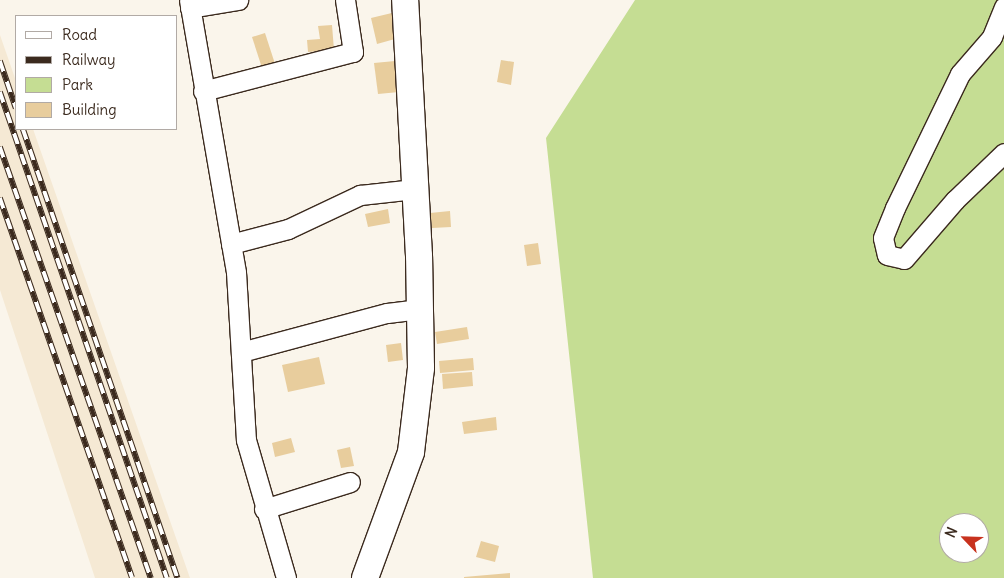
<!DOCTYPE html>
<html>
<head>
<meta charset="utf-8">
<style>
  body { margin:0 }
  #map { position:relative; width:1004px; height:578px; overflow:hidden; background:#faf5eb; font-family:Delius,sans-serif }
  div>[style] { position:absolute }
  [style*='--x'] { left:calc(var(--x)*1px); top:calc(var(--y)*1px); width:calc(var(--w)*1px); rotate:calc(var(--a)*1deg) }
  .built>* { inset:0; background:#f5e9d4 }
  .green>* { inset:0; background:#c5dd93 }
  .building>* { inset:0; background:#e8cd9d }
  .roads { filter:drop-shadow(1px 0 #3b2a1e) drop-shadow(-1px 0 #3b2a1e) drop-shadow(0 1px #3b2a1e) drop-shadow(0 -1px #3b2a1e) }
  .street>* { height:19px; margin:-9.5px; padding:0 9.5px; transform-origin:9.5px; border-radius:9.5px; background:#fff }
  .secondary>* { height:26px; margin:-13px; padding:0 13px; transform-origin:13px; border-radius:13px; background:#fff }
  .rail>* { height:5.5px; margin-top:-2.75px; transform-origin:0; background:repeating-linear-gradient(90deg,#fff 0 11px,#3b2a1e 0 22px); box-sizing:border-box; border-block:1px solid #3b2a1e }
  span { translate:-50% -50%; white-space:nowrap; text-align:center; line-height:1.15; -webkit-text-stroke:4px #fff; paint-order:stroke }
  .legend { position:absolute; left:15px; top:15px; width:162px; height:115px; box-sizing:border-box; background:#fff; border:1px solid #b1aaa5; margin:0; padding:6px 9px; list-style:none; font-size:15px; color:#3b2a1e }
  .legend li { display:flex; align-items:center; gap:10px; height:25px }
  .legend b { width:25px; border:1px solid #b1aaa5 }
  .north { position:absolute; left:939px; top:513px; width:50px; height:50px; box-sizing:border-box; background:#fff; border:1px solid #b1aaa5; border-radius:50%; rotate:294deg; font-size:14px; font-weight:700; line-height:20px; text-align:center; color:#3b2a1e }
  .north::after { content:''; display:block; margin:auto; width:18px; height:22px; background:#c8321e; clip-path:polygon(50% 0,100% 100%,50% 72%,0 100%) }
</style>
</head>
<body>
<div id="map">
  <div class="built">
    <i style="clip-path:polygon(0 35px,16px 81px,16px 129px,33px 129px,190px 578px,95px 578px,0 290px)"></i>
  </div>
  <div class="green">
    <i style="clip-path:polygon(evenodd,635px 0,1004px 0,1004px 578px,593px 578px,546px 138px,635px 0,949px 523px,979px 523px,979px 553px,949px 553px,949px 523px)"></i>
  </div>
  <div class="building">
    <i style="clip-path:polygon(396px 12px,402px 37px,377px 44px,371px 18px)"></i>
    <i style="clip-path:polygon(332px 25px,334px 50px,308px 52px,307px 40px,320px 39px,318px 26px)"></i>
    <i style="clip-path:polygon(265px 33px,276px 67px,263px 71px,252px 37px)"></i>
    <i style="clip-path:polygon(501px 60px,514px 62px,511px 85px,497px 82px)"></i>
    <i style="clip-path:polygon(395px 61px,399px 92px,378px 94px,374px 63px)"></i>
    <i style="clip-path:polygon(388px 209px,390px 223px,368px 227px,365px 214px)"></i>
    <i style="clip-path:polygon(450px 211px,451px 227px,432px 228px,430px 213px)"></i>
    <i style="clip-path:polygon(538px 243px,541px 264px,527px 266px,524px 245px)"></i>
    <i style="clip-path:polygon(467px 327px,469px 339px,437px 344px,435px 332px)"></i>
    <i style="clip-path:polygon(401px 343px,403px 360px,388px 362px,386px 345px)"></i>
    <i style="clip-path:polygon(319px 357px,325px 384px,288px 392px,282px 365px)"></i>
    <i style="clip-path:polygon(473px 358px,474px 370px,440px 373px,439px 361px)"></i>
    <i style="clip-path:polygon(472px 372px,473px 386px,443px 389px,442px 374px)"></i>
    <i style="clip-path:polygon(496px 417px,497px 430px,464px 434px,462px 422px)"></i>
    <i style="clip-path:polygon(291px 438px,295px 452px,275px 457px,272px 443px)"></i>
    <i style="clip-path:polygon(350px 447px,354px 466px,341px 468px,337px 450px)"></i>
    <i style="clip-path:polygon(481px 541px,499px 546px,495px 562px,476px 557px)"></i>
    <i style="clip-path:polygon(510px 573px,510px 578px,464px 578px,464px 577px)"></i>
  </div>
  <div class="roads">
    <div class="street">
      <i style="--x:189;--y:0;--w:276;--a:80.2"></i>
      <i style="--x:236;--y:272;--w:168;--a:86.6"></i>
      <i style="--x:246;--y:440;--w:144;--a:73.8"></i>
      <i style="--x:1004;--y:7;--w:32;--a:112"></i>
      <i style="--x:992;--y:37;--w:49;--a:130.9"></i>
      <i style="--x:960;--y:74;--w:149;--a:115.9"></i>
      <i style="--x:895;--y:208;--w:32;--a:112"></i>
      <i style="--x:883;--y:238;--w:17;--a:77"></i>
      <i style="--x:887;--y:255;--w:17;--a:13"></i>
      <i style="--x:904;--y:259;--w:78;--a:-49.2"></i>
      <i style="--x:955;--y:200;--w:68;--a:-43.8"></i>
      <i style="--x:190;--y:8;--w:49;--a:-9.5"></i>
      <i style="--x:203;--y:91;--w:155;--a:-14.6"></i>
      <i style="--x:353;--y:52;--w:53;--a:-98.7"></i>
      <i style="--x:231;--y:244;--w:59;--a:-14.7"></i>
      <i style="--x:288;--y:229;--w:80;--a:-25.3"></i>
      <i style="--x:360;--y:195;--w:55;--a:-6.2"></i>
      <i style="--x:241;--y:352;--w:151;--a:-15"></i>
      <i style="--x:387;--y:313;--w:33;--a:-7"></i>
      <i style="--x:264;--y:509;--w:90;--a:-17.4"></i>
    </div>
    <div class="secondary">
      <i style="--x:365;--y:578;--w:134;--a:-69.9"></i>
      <i style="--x:411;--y:452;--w:85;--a:-83.2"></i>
      <i style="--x:421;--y:368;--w:112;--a:-91"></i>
      <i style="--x:419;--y:256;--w:256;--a:-93.1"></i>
    </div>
  </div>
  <div class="rail">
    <i style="--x:0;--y:61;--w:50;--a:71.2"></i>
    <i style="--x:0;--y:92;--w:514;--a:71.04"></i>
    <i style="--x:23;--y:129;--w:475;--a:71"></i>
    <i style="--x:0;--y:147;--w:457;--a:70.7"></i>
    <i style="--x:0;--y:198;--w:402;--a:70.8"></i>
  </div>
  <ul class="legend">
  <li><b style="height:6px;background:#fff"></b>Road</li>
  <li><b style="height:6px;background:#3b2a1e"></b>Railway</li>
  <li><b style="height:14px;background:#c5dd93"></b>Park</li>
  <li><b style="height:14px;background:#e8cd9d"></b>Building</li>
  </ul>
  <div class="north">N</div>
</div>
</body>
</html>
